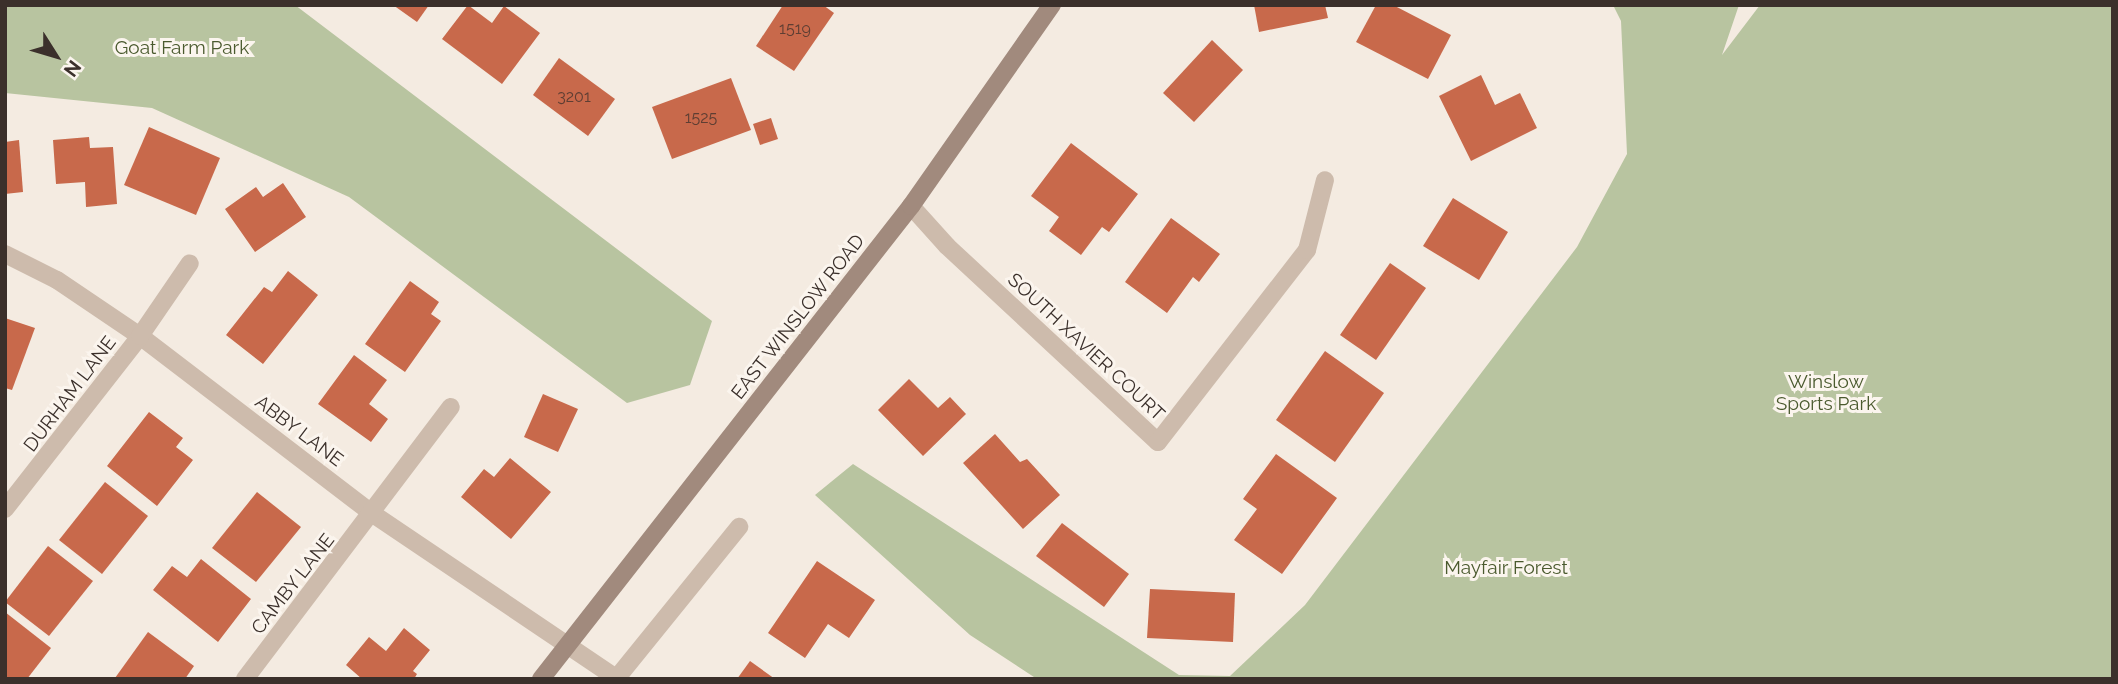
<!DOCTYPE html>
<html>
<head>
<meta charset="utf-8">
<style>
  body { margin:0 }
  #map { position:relative; width:2118px; height:684px; overflow:hidden; background:#f4ebe1; font-family:Raleway,sans-serif }
  div>[style] { position:absolute }
  [style*='--x'] { left:calc(var(--x)*1px); top:calc(var(--y)*1px); width:calc(var(--w)*1px); rotate:calc(var(--a)*1deg) }
  .green>* { inset:0; background:#b8c4a0 }
  .building>* { inset:0; background:#c8694b }
  .street>* { height:18px; margin:-9px; padding:0 9px; transform-origin:9px; border-radius:9px; background:#cdbbac }
  .secondary>* { height:18px; margin:-9px; padding:0 9px; transform-origin:9px; border-radius:9px; background:#a18a7d }
  span { translate:-50% -50%; white-space:nowrap; text-align:center; line-height:1.15; -webkit-text-stroke:6px #fbf5ee; paint-order:stroke }
  .number-label { font-size:16px; color:#5e3e33 }
  .number-label span { -webkit-text-stroke-width:0 }
  .park-label { font-size:19px; color:#4a5a2e }
  .street-label { font-size:19px; color:#3b302b }
  .frame { position:absolute; inset:0; border:7px solid #3b302b; pointer-events:none }
  .north { position:absolute; left:21px; top:21px; width:70px; height:70px; -webkit-text-stroke:5px #fbf5ee; paint-order:stroke; rotate:127deg; font-size:19px; font-weight:700; line-height:28px; text-align:center; color:#3b302b }
  .north::after { content:''; display:block; margin:auto; width:24px; height:32px; background:#3b302b; clip-path:polygon(50% 0,100% 100%,50% 72%,0 100%) }
</style>
</head>
<body>
<div id="map">
  <div class="green">
    <i style="clip-path:polygon(5px 5px,295px 5px,712px 321px,690px 385px,627px 403px,349px 197px,152px 108px,5px 93px)"></i>
    <i style="clip-path:polygon(1613px 5px,1739px 5px,1722px 55px,1760px 5px,2113px 5px,2113px 679px,1037px 679px,970px 635px,815px 495px,853px 464px,1179px 675px,1230px 676px,1305px 605px,1577px 247px,1627px 154px,1621px 21px)"></i>
  </div>
  <div class="building">
    <i style="clip-path:polygon(393px 5px,429px 5px,417px 22px)"></i>
    <i style="clip-path:polygon(468px 5px,492px 23px,504px 6px,540px 33px,502px 84px,442px 39px)"></i>
    <i style="clip-path:polygon(783px 5px,823px 5px,834px 13px,794px 71px,756px 46px)"></i>
    <i style="clip-path:polygon(1254px 5px,1325px 5px,1328px 18px,1259px 32px)"></i>
    <i style="clip-path:polygon(1376px 5px,1393px 5px,1451px 35px,1428px 79px,1356px 42px)"></i>
    <i style="clip-path:polygon(1212px 40px,1243px 70px,1194px 122px,1163px 93px)"></i>
    <i style="clip-path:polygon(559px 58px,615px 99px,588px 136px,533px 95px)"></i>
    <i style="clip-path:polygon(1481px 75px,1495px 105px,1520px 93px,1537px 128px,1471px 161px,1439px 96px)"></i>
    <i style="clip-path:polygon(731px 78px,751px 130px,672px 159px,652px 107px)"></i>
    <i style="clip-path:polygon(771px 118px,778px 139px,760px 145px,753px 124px)"></i>
    <i style="clip-path:polygon(149px 127px,220px 158px,196px 215px,124px 185px)"></i>
    <i style="clip-path:polygon(89px 137px,90px 148px,113px 147px,117px 204px,86px 207px,85px 182px,56px 184px,53px 140px)"></i>
    <i style="clip-path:polygon(19px 140px,23px 192px,5px 194px,5px 142px)"></i>
    <i style="clip-path:polygon(1071px 143px,1138px 194px,1109px 232px,1102px 227px,1081px 255px,1049px 231px,1059px 217px,1031px 196px)"></i>
    <i style="clip-path:polygon(283px 183px,306px 217px,255px 252px,225px 209px,256px 187px,263px 197px)"></i>
    <i style="clip-path:polygon(1453px 198px,1508px 232px,1479px 280px,1423px 246px)"></i>
    <i style="clip-path:polygon(1171px 218px,1220px 254px,1199px 282px,1193px 277px,1167px 313px,1125px 282px)"></i>
    <i style="clip-path:polygon(1390px 263px,1426px 288px,1376px 360px,1340px 335px)"></i>
    <i style="clip-path:polygon(288px 271px,318px 295px,263px 364px,226px 335px,264px 287px,272px 292px)"></i>
    <i style="clip-path:polygon(410px 281px,439px 302px,431px 314px,441px 321px,405px 372px,365px 344px)"></i>
    <i style="clip-path:polygon(5px 318px,35px 328px,12px 390px,5px 388px)"></i>
    <i style="clip-path:polygon(1325px 351px,1384px 393px,1335px 462px,1276px 420px)"></i>
    <i style="clip-path:polygon(354px 355px,387px 380px,369px 404px,388px 419px,371px 442px,318px 404px)"></i>
    <i style="clip-path:polygon(909px 379px,938px 408px,950px 397px,966px 414px,923px 456px,878px 410px)"></i>
    <i style="clip-path:polygon(543px 394px,578px 409px,558px 452px,524px 437px)"></i>
    <i style="clip-path:polygon(149px 412px,183px 438px,176px 447px,193px 460px,157px 506px,107px 466px)"></i>
    <i style="clip-path:polygon(995px 434px,1020px 462px,1027px 459px,1060px 495px,1023px 529px,963px 463px)"></i>
    <i style="clip-path:polygon(1276px 454px,1337px 498px,1282px 574px,1234px 540px,1257px 509px,1243px 499px)"></i>
    <i style="clip-path:polygon(510px 458px,551px 492px,511px 539px,461px 497px,484px 469px,494px 477px)"></i>
    <i style="clip-path:polygon(105px 482px,148px 516px,102px 574px,59px 540px)"></i>
    <i style="clip-path:polygon(257px 492px,301px 527px,256px 582px,212px 548px)"></i>
    <i style="clip-path:polygon(1062px 523px,1129px 574px,1104px 607px,1036px 556px)"></i>
    <i style="clip-path:polygon(48px 546px,93px 581px,49px 636px,5px 602px)"></i>
    <i style="clip-path:polygon(201px 559px,251px 599px,218px 642px,153px 590px,172px 566px,187px 577px)"></i>
    <i style="clip-path:polygon(817px 561px,875px 600px,849px 638px,828px 624px,805px 658px,768px 633px)"></i>
    <i style="clip-path:polygon(1150px 589px,1235px 593px,1233px 642px,1147px 638px)"></i>
    <i style="clip-path:polygon(5px 612px,51px 648px,27px 679px,5px 679px)"></i>
    <i style="clip-path:polygon(404px 628px,430px 650px,413px 671px,417px 674px,414px 679px,362px 679px,346px 665px,369px 637px,386px 651px)"></i>
    <i style="clip-path:polygon(148px 632px,194px 666px,185px 679px,115px 678px)"></i>
    <i style="clip-path:polygon(750px 661px,775px 679px,737px 679px)"></i>
  </div>
  <div class="street">
    <i style="--x:911;--y:206;--w:54;--a:48"></i>
    <i style="--x:947;--y:246;--w:288;--a:42.9"></i>
    <i style="--x:1158;--y:442;--w:243;--a:-52.2"></i>
    <i style="--x:1307;--y:250;--w:72;--a:-75.6"></i>
    <i style="--x:5;--y:254;--w:58;--a:26.6"></i>
    <i style="--x:57;--y:280;--w:100;--a:34"></i>
    <i style="--x:140;--y:336;--w:293;--a:37.4"></i>
    <i style="--x:373;--y:514;--w:293;--a:34"></i>
    <i style="--x:5;--y:509;--w:219;--a:-52"></i>
    <i style="--x:140;--y:336;--w:88;--a:-55.6"></i>
    <i style="--x:245;--y:679;--w:341;--a:-52.9"></i>
    <i style="--x:616;--y:679;--w:196;--a:-51"></i>
  </div>
  <div class="secondary">
    <i style="--x:541;--y:679;--w:601;--a:-51.97"></i>
    <i style="--x:911;--y:206;--w:246;--a:-55"></i>
  </div>
  <div class="number-label">
    <span style="left:795px;top:29px">1519</span>
    <span style="left:574px;top:97px">3201</span>
    <span style="left:701px;top:118px">1525</span>
  </div>
  <div class="park-label">
    <span style="left:182px;top:48px">Goat Farm Park</span>
    <span style="left:1826px;top:393px">Winslow<br>Sports Park</span>
    <span style="left:1506px;top:568px">Mayfair Forest</span>
  </div>
  <div class="street-label">
    <span style="left:798px;top:317px;rotate:-52deg">EAST WINSLOW ROAD</span>
    <span style="left:1086px;top:347px;rotate:43deg">SOUTH XAVIER COURT</span>
    <span style="left:70px;top:394px;rotate:-53deg">DURHAM LANE</span>
    <span style="left:299px;top:431px;rotate:37deg">ABBY LANE</span>
    <span style="left:293px;top:584px;rotate:-52deg">CAMBY LANE</span>
  </div>
  <div class="frame"></div>
  <div class="north">N</div>
</div>
</body>
</html>
